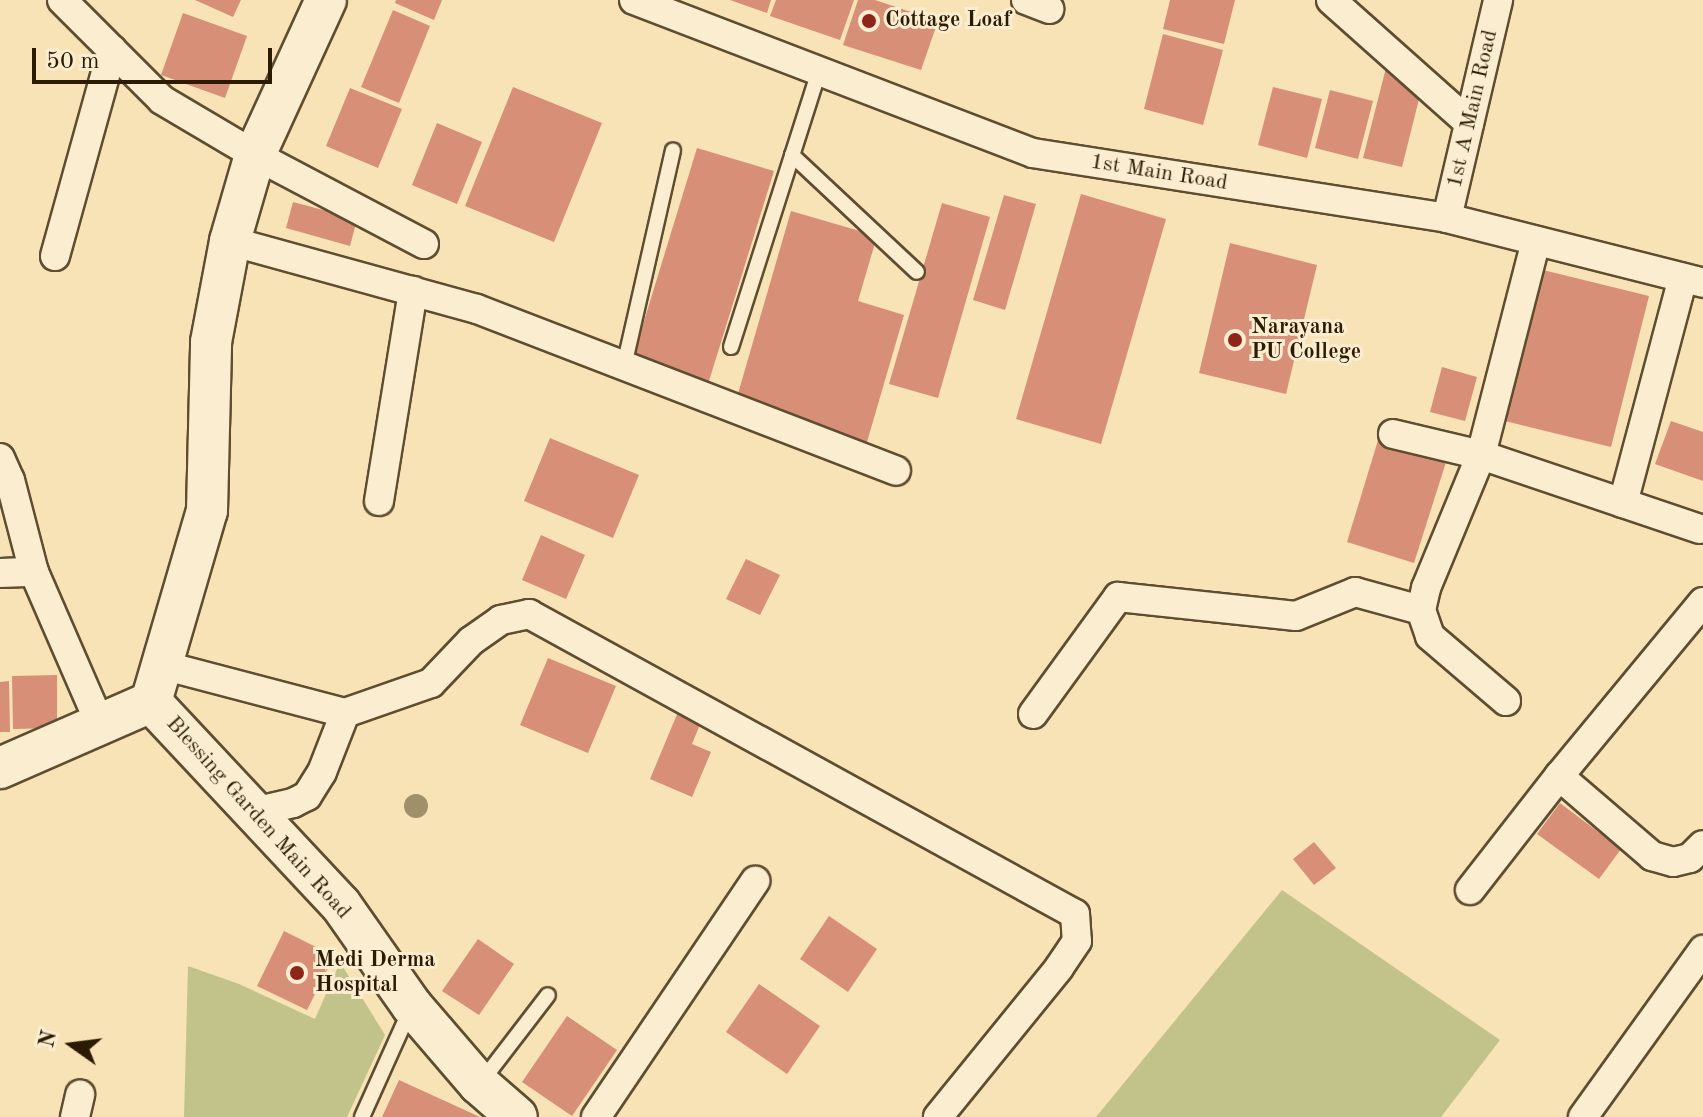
<!DOCTYPE html>
<html>
<head>
<meta charset="utf-8">
<style>
  body { margin:0 }
  #map { position:relative; width:1703px; height:1117px; overflow:hidden; background:#f7e3b6; font-family:"Old Standard TT",serif }
  div>[style] { position:absolute }
  [style*='--x'] { left:calc(var(--x)*1px); top:calc(var(--y)*1px); width:calc(var(--w)*1px); rotate:calc(var(--a)*1deg) }
  .green>* { inset:0; background:#c1c38b }
  .building>* { inset:0; background:#d78f78 }
  .roads { filter:drop-shadow(2px 0 #5f4d30) drop-shadow(-2px 0 #5f4d30) drop-shadow(0 2px #5f4d30) drop-shadow(0 -2px #5f4d30) }
  .service>* { height:14px; margin:-7px; padding:0 7px; transform-origin:7px; border-radius:7px; background:#faedd0 }
  .minor>* { height:28px; margin:-14px; padding:0 14px; transform-origin:14px; border-radius:14px; background:#faedd0 }
  .secondary>* { height:40px; margin:-20px; padding:0 20px; transform-origin:20px; border-radius:20px; background:#faedd0 }
  .trees>* { width:24px; height:24px; margin:-12px; border-radius:50%; background:#a0906a }
  .dots>* { width:22px; height:22px; translate:-50% -50%; box-sizing:border-box; border:4px solid #faedd0; border-radius:50% }
  span { translate:-50% -50%; white-space:nowrap; text-align:center; line-height:1.15; -webkit-text-stroke:6px #faedd0; paint-order:stroke }
  .poi-label { font-size:22px; color:#2c1b03; font-weight:700 }
  .left { translate:0 -50%; text-align:left }
  .street-label { font-size:22px; color:#2c1b03 }
  .north { position:absolute; left:32px; top:1005px; width:80px; height:80px; -webkit-text-stroke:6px #faedd0; paint-order:stroke; rotate:284deg; font-size:22px; font-weight:700; line-height:32px; text-align:center; color:#2c1b03 }
  .north::after { content:''; display:block; margin:auto; width:28px; height:36px; background:#2c1b03; clip-path:polygon(50% 0,100% 100%,50% 72%,0 100%) }
  .scale { position:absolute; left:32px; top:48px; width:240px; height:36px; box-sizing:border-box; border:4px solid #2c1b03; border-top:0; padding-left:10px; font-size:24px; line-height:28px; white-space:nowrap; color:#2c1b03; -webkit-text-stroke:6px #faedd0; paint-order:stroke }
</style>
</head>
<body>
<div id="map">
  <div class="green">
    <i style="clip-path:polygon(1282px 890px,1500px 1040px,1441px 1117px,1096px 1117px)"></i>
    <i style="clip-path:polygon(340px 962px,385px 1035px,347px 1117px,184px 1117px,188px 966px,239px 984px,315px 1019px)"></i>
  </div>
  <div class="building">
    <i style="clip-path:polygon(195px 0,241px 0,233px 17px)"></i>
    <i style="clip-path:polygon(396px 0,442px 0,434px 20px,395px 3px)"></i>
    <i style="clip-path:polygon(730px 0,771px 0,767px 13px)"></i>
    <i style="clip-path:polygon(776px 0,854px 0,840px 40px,770px 16px)"></i>
    <i style="clip-path:polygon(858px 0,875px 0,938px 21px,921px 70px,843px 45px)"></i>
    <i style="clip-path:polygon(1170px 0,1235px 0,1224px 44px,1163px 29px)"></i>
    <i style="clip-path:polygon(393px 10px,430px 26px,399px 103px,361px 87px)"></i>
    <i style="clip-path:polygon(183px 13px,247px 36px,225px 98px,161px 75px)"></i>
    <i style="clip-path:polygon(1163px 34px,1223px 50px,1203px 125px,1144px 109px)"></i>
    <i style="clip-path:polygon(1387px 64px,1421px 91px,1402px 167px,1363px 158px)"></i>
    <i style="clip-path:polygon(513px 87px,602px 123px,554px 242px,465px 206px)"></i>
    <i style="clip-path:polygon(1273px 87px,1322px 99px,1307px 158px,1258px 145px)"></i>
    <i style="clip-path:polygon(350px 88px,402px 109px,378px 168px,326px 146px)"></i>
    <i style="clip-path:polygon(1330px 90px,1373px 101px,1358px 159px,1315px 148px)"></i>
    <i style="clip-path:polygon(437px 123px,482px 142px,457px 204px,412px 185px)"></i>
    <i style="clip-path:polygon(697px 148px,774px 171px,709px 381px,633px 357px)"></i>
    <i style="clip-path:polygon(1081px 194px,1166px 219px,1101px 444px,1016px 419px)"></i>
    <i style="clip-path:polygon(1004px 195px,1036px 204px,1005px 310px,973px 300px)"></i>
    <i style="clip-path:polygon(293px 202px,357px 219px,350px 246px,286px 228px)"></i>
    <i style="clip-path:polygon(942px 203px,990px 217px,938px 398px,889px 384px)"></i>
    <i style="clip-path:polygon(791px 211px,877px 236px,858px 301px,904px 315px,867px 442px,735px 404px)"></i>
    <i style="clip-path:polygon(1230px 243px,1317px 265px,1286px 394px,1199px 373px)"></i>
    <i style="clip-path:polygon(1543px 270px,1649px 296px,1611px 447px,1505px 421px)"></i>
    <i style="clip-path:polygon(1442px 367px,1477px 377px,1465px 421px,1430px 412px)"></i>
    <i style="clip-path:polygon(1671px 421px,1703px 432px,1703px 481px,1655px 464px)"></i>
    <i style="clip-path:polygon(1379px 437px,1447px 459px,1414px 563px,1347px 542px)"></i>
    <i style="clip-path:polygon(550px 438px,639px 475px,613px 538px,524px 501px)"></i>
    <i style="clip-path:polygon(541px 535px,585px 555px,566px 599px,522px 580px)"></i>
    <i style="clip-path:polygon(746px 559px,780px 575px,760px 615px,726px 599px)"></i>
    <i style="clip-path:polygon(548px 658px,616px 686px,588px 753px,520px 725px)"></i>
    <i style="clip-path:polygon(57px 675px,57px 728px,13px 729px,12px 676px)"></i>
    <i style="clip-path:polygon(9px 681px,10px 732px,0 732px,0 682px)"></i>
    <i style="clip-path:polygon(678px 712px,701px 722px,692px 744px,711px 752px,692px 797px,650px 779px)"></i>
    <i style="clip-path:polygon(1560px 803px,1621px 849px,1599px 879px,1537px 834px)"></i>
    <i style="clip-path:polygon(1314px 842px,1336px 868px,1314px 885px,1293px 859px)"></i>
    <i style="clip-path:polygon(829px 916px,877px 949px,848px 992px,800px 959px)"></i>
    <i style="clip-path:polygon(284px 931px,334px 956px,307px 1010px,257px 986px)"></i>
    <i style="clip-path:polygon(478px 939px,514px 964px,479px 1015px,442px 991px)"></i>
    <i style="clip-path:polygon(759px 984px,820px 1026px,787px 1074px,726px 1032px)"></i>
    <i style="clip-path:polygon(567px 1016px,617px 1050px,572px 1116px,522px 1082px)"></i>
    <i style="clip-path:polygon(399px 1080px,480px 1117px,382px 1117px)"></i>
  </div>
  <div class="roads">
    <div class="service">
      <i style="--x:792;--y:155;--w:171;--a:43.1"></i>
      <i style="--x:731;--y:347;--w:290;--a:-72.3"></i>
      <i style="--x:624;--y:366;--w:221;--a:-77.2"></i>
      <i style="--x:482;--y:1081;--w:108;--a:-52.5"></i>
      <i style="--x:362;--y:1117;--w:117;--a:-65.8"></i>
    </div>
    <div class="minor">
      <i style="--x:62;--y:0;--w:141;--a:45"></i>
      <i style="--x:162;--y:100;--w:108;--a:30.6"></i>
      <i style="--x:255;--y:155;--w:191;--a:27.8"></i>
      <i style="--x:634;--y:0;--w:427;--a:21"></i>
      <i style="--x:1033;--y:153;--w:419;--a:8.9"></i>
      <i style="--x:1447;--y:218;--w:264;--a:14.2"></i>
      <i style="--x:1026;--y:0;--w:25;--a:21"></i>
      <i style="--x:1331;--y:0;--w:185;--a:41.7"></i>
      <i style="--x:1447;--y:218;--w:224;--a:-76.8"></i>
      <i style="--x:230;--y:241;--w:256;--a:15.4"></i>
      <i style="--x:477;--y:309;--w:449;--a:21.1"></i>
      <i style="--x:55;--y:256;--w:214;--a:-74.5"></i>
      <i style="--x:1393;--y:434;--w:90;--a:13.4"></i>
      <i style="--x:1481;--y:455;--w:231;--a:18.7"></i>
      <i style="--x:0;--y:458;--w:24;--a:66"></i>
      <i style="--x:10;--y:480;--w:95;--a:75.4"></i>
      <i style="--x:34;--y:572;--w:166;--a:66.5"></i>
      <i style="--x:379;--y:501;--w:213;--a:-80.8"></i>
      <i style="--x:1623;--y:503;--w:233;--a:-75.1"></i>
      <i style="--x:0;--y:573;--w:34;--a:-2"></i>
      <i style="--x:1703;--y:602;--w:226;--a:129.6"></i>
      <i style="--x:1559;--y:776;--w:123;--a:40.7"></i>
      <i style="--x:1652;--y:856;--w:22;--a:16"></i>
      <i style="--x:1673;--y:862;--w:17;--a:-13"></i>
      <i style="--x:1690;--y:858;--w:18;--a:-45"></i>
      <i style="--x:162;--y:665;--w:189;--a:14.7"></i>
      <i style="--x:345;--y:713;--w:91;--a:-19.2"></i>
      <i style="--x:431;--y:683;--w:58;--a:-46.4"></i>
      <i style="--x:471;--y:641;--w:37;--a:-35"></i>
      <i style="--x:501;--y:620;--w:29;--a:-12"></i>
      <i style="--x:529;--y:614;--w:623;--a:28.79"></i>
      <i style="--x:1075;--y:914;--w:27;--a:86"></i>
      <i style="--x:1077;--y:941;--w:32;--a:124"></i>
      <i style="--x:1059;--y:968;--w:192;--a:129.1"></i>
      <i style="--x:1506;--y:701;--w:100;--a:-139.5"></i>
      <i style="--x:1430;--y:636;--w:28;--a:-109"></i>
      <i style="--x:1421;--y:610;--w:23;--a:-77"></i>
      <i style="--x:1426;--y:588;--w:144;--a:-67.5"></i>
      <i style="--x:1481;--y:455;--w:221;--a:-75.6"></i>
      <i style="--x:1033;--y:714;--w:145;--a:-54"></i>
      <i style="--x:1118;--y:597;--w:179;--a:6.1"></i>
      <i style="--x:1296;--y:616;--w:64;--a:-22.1"></i>
      <i style="--x:1355;--y:592;--w:68;--a:15.3"></i>
      <i style="--x:254;--y:812;--w:40;--a:-13"></i>
      <i style="--x:293;--y:803;--w:16;--a:-27"></i>
      <i style="--x:307;--y:796;--w:28;--a:-58"></i>
      <i style="--x:322;--y:772;--w:63;--a:-68.7"></i>
      <i style="--x:1470;--y:890;--w:145;--a:-52"></i>
      <i style="--x:75;--y:1117;--w:23;--a:-77"></i>
      <i style="--x:596;--y:1117;--w:285;--a:-56"></i>
      <i style="--x:1583;--y:1117;--w:206;--a:-54.3"></i>
    </div>
    <div class="secondary">
      <i style="--x:151;--y:702;--w:278;--a:46.9"></i>
      <i style="--x:341;--y:905;--w:123;--a:54.9"></i>
      <i style="--x:412;--y:1006;--w:103;--a:49.3"></i>
      <i style="--x:479;--y:1084;--w:50;--a:41"></i>
      <i style="--x:0;--y:768;--w:165;--a:-23.6"></i>
      <i style="--x:151;--y:702;--w:199;--a:-73.7"></i>
      <i style="--x:207;--y:511;--w:169;--a:-88.6"></i>
      <i style="--x:211;--y:342;--w:103;--a:-79.3"></i>
      <i style="--x:230;--y:241;--w:90;--a:-73.8"></i>
      <i style="--x:255;--y:155;--w:170;--a:-65.4"></i>
    </div>
  </div>
  <div class="trees">
    <i style="left:416px;top:806px"></i>
  </div>
  <div class="dots">
    <i style="left:869px;top:21px;background:#8f2418"></i>
    <i style="left:1235px;top:340px;background:#8f2418"></i>
    <i style="left:297px;top:973px;background:#8f2418"></i>
  </div>
  <div class="poi-label">
    <span class="left" style="left:885px;top:21px">Cottage Loaf</span>
    <span class="left" style="left:1251px;top:340px">Narayana<br>PU College</span>
    <span class="left" style="left:315px;top:973px">Medi Derma<br>Hospital</span>
  </div>
  <div class="street-label">
    <span style="left:1473px;top:109px;rotate:-77deg">1st A Main Road</span>
    <span style="left:1159px;top:173px;rotate:9deg">1st Main Road</span>
    <span style="left:258px;top:818px;rotate:48deg">Blessing Garden Main Road</span>
  </div>
  <div class="north">N</div>
  <div class="scale">50 m</div>
</div>
</body>
</html>
